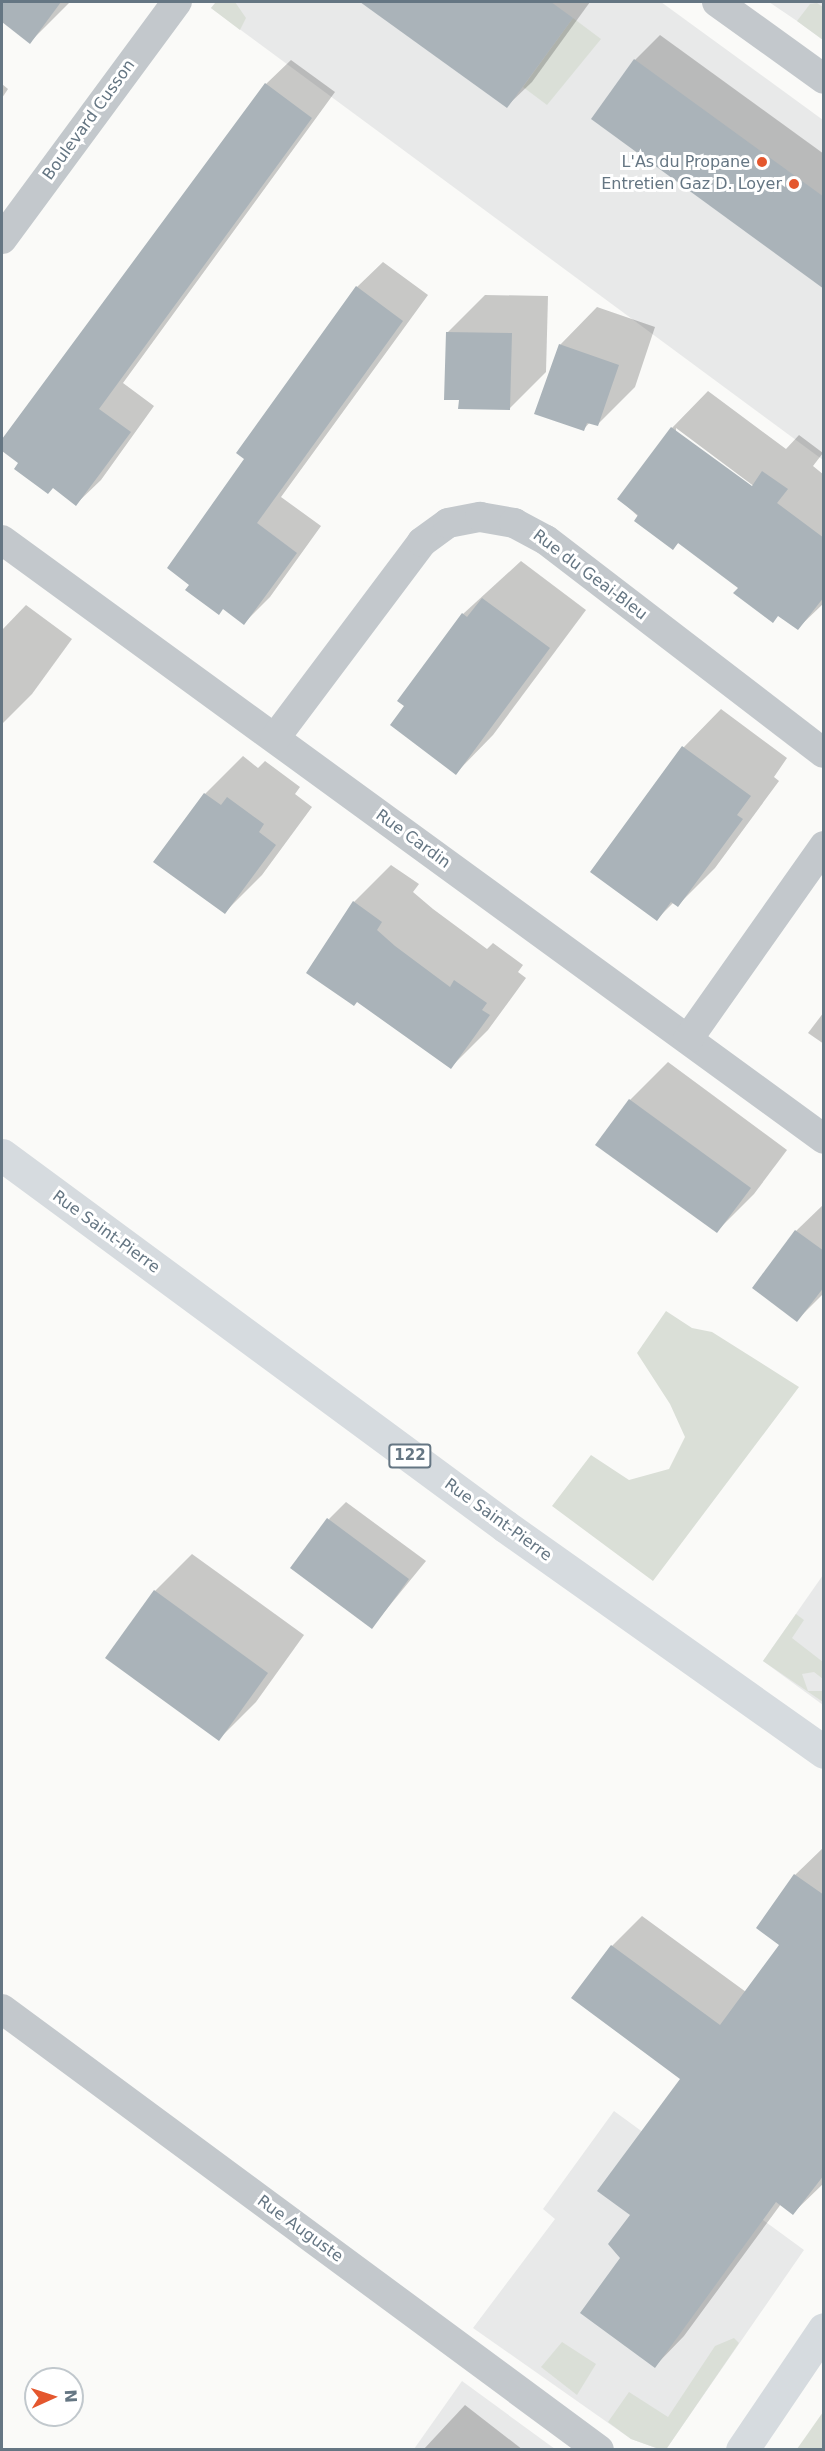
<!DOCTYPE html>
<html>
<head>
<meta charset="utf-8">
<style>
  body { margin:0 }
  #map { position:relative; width:825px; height:2451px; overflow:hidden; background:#fafaf8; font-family:"DejaVu Sans",sans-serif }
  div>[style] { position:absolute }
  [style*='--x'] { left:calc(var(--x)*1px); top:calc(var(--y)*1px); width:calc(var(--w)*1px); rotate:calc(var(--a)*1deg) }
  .built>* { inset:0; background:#e8e9e9 }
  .green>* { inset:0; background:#dadfd7 }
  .shadow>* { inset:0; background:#0003 }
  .building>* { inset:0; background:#aab3b9 }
  .street>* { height:30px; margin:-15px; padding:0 15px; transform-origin:15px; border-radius:15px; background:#c3c8cc }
  .secondary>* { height:33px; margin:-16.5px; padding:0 16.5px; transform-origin:16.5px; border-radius:16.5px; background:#d6dbdf }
  .primary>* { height:33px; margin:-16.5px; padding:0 16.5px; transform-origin:16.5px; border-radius:16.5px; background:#d6dbdf }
  .dots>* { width:16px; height:16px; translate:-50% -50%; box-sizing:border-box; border:3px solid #fff; border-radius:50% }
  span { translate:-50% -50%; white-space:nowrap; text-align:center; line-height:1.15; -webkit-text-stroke:6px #fff; paint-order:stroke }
  .shield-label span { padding:2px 4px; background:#fff; border:2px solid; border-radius:4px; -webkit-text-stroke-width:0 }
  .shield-label { font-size:15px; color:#657683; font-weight:700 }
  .street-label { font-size:16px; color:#657683 }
  .poi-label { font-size:16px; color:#657683 }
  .right { translate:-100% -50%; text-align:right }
  .frame { position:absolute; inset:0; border:3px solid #657683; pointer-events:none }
  .north { position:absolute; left:24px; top:2367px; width:60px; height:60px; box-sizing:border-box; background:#fff; border:2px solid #c1c8cd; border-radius:50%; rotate:87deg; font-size:16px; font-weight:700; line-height:24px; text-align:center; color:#657683 }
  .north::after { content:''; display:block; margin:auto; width:21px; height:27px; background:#e4572e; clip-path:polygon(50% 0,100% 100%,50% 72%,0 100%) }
</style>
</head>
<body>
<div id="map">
  <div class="built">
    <i style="clip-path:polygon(216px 2px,661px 2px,823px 120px,823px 460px,211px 8px)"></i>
    <i style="clip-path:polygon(769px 2px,823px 2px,823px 40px,797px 21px)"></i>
    <i style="clip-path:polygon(823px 1575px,823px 1705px,763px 1661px)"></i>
    <i style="clip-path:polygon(614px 2111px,804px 2250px,667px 2448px,659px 2449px,631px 2439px,473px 2328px,555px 2219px,543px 2209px)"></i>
    <i style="clip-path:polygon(462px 2381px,555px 2449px,414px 2449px)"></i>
  </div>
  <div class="green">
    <i style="clip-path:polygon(216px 2px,235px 2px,246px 18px,240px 30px,211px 8px)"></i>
    <i style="clip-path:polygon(817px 3px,823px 7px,823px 40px,797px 21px,810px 4px)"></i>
    <i style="clip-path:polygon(573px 18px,601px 39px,547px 105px,523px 87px)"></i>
    <i style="clip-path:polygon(666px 1311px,692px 1328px,712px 1332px,799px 1387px,653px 1581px,552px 1506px,591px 1455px,629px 1480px,669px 1469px,685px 1437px,670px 1404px,637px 1353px)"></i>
    <i style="clip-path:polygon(796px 1614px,804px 1620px,792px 1638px,823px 1662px,823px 1679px,814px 1672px,802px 1674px,808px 1691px,823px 1691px,823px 1702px,763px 1661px)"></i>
    <i style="clip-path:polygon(734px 2338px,739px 2343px,667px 2448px,659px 2449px,631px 2439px,608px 2422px,629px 2392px,668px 2417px,715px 2346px)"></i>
    <i style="clip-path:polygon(562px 2342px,596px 2364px,577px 2395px,541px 2367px)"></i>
    <i style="clip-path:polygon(823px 2412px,823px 2449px,797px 2449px)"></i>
  </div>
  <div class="shadow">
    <i style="clip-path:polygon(2px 2px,70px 2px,30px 42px,2px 20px)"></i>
    <i style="clip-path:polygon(363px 2px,590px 2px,532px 82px,507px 106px)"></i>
    <i style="clip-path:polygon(660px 35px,824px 154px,824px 282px,593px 119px,635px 60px)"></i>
    <i style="clip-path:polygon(291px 60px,335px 92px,123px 383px,154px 406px,101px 480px,76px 504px,2px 449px,2px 442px,266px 84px)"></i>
    <i style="clip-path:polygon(2px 84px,8px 89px,2px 98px)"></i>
    <i style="clip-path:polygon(383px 262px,428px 295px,281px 497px,321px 526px,270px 597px,244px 623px,246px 458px,357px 287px)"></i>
    <i style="clip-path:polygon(485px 295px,548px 296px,546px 372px,509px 409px,460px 399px,448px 332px)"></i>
    <i style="clip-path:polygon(597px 307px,655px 327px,635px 387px,597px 425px,590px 422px,584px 429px,560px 345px)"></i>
    <i style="clip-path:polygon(evenodd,708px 391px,786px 449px,799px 435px,823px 453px,813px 466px,824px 475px,824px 603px,798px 628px,679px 542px,673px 548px,619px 499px,672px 428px,708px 391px,676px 428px,759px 490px,757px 492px,676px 432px,676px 428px)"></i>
    <i style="clip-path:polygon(521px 561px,586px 610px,493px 735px,456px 773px,406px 706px,463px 614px)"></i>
    <i style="clip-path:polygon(26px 605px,72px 639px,32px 694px,2px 724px,2px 630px)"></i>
    <i style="clip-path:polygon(721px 709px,787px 758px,774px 777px,779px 781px,715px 868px,678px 905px,674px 902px,657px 919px,592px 872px,684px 747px)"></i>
    <i style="clip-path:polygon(243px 756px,258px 768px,265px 761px,300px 787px,295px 794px,312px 807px,262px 875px,225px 912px,155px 861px,205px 794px)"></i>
    <i style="clip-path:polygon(391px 865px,419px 884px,413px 892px,433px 909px,487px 949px,493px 943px,523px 965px,518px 972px,526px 978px,488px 1030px,451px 1067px,354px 902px)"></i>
    <i style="clip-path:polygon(824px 1012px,824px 1044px,808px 1033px)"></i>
    <i style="clip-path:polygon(668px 1062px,787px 1150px,754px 1194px,717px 1231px,597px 1145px,630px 1100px)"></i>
    <i style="clip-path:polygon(824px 1204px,824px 1293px,797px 1320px,796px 1231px)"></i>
    <i style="clip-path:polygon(346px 1502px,426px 1561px,372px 1627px,329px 1519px)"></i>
    <i style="clip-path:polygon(192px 1554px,304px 1635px,256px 1702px,219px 1739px,155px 1591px)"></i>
    <i style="clip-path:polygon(824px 1847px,824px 2183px,793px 2213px,781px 2204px,684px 2336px,655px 2366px,622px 2258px,632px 2215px,682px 2078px,573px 1998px,612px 1946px,642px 1916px,746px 1992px,781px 1945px,795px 1875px)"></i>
    <i style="clip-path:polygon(465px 2405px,523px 2450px,423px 2450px)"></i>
  </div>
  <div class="building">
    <i style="clip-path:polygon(2px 2px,61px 2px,30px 44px,2px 22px)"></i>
    <i style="clip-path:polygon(360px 2px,551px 2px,573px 18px,507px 108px)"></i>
    <i style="clip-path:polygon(634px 59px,824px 197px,824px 289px,591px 119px)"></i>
    <i style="clip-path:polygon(265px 83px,312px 118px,99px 409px,131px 432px,76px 506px,53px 488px,48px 494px,14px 469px,18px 463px,2px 451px,2px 439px)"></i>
    <i style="clip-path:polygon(356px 286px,403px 321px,257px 523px,297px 553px,244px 625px,223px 609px,219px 615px,185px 590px,189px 585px,167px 568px,244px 459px,236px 453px)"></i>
    <i style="clip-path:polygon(446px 332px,512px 333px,510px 410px,458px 409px,459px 400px,444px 400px)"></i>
    <i style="clip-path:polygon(559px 344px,619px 365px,598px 426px,587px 423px,584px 431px,534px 414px)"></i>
    <i style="clip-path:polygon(671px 427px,752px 486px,762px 471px,788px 489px,777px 503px,824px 538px,824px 597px,798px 630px,778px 616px,773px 623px,733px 593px,738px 588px,678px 543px,673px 550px,634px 521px,638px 515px,617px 499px)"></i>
    <i style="clip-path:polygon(482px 598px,550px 648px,456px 775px,390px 725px,404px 706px,397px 701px,462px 613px,467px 617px)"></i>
    <i style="clip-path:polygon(682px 746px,751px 796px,737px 815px,743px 819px,678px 907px,671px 902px,657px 921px,590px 872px)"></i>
    <i style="clip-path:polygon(204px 793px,221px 805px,227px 797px,264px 824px,259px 832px,276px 845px,225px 914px,153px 862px)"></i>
    <i style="clip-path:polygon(353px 901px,382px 922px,377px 930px,395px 946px,450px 987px,454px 980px,487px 1003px,482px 1010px,490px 1015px,451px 1069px,357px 1002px,354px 1006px,306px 973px)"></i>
    <i style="clip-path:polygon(629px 1099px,751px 1188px,717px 1233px,595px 1145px)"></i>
    <i style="clip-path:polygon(795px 1230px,824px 1251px,824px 1287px,797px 1322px,752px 1288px)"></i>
    <i style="clip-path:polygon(327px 1518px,409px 1579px,372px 1629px,290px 1568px)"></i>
    <i style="clip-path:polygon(154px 1590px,268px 1673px,219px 1741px,105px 1658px)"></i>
    <i style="clip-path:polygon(794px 1874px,824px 1895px,824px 2175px,793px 2215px,776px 2202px,655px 2368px,580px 2313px,620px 2258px,608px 2244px,630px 2215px,597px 2191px,680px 2079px,571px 1998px,611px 1945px,720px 2025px,779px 1945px,756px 1928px)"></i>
  </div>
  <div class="street">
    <i style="--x:717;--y:2;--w:132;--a:35.7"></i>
    <i style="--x:2;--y:239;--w:295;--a:-53.6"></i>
    <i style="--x:2;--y:540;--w:1017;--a:36.08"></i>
    <i style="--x:275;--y:738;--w:245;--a:-53.1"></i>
    <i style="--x:422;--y:542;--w:32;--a:-36"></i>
    <i style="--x:448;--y:523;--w:33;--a:-11"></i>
    <i style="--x:480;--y:517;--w:35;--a:10"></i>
    <i style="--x:514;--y:523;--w:36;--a:28"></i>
    <i style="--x:546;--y:540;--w:350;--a:37.5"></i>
    <i style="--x:688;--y:1039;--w:236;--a:-54.8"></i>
    <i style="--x:2;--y:2009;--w:742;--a:36.45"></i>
  </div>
  <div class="secondary">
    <i style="--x:742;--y:2450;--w:146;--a:-55.9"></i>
  </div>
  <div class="primary">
    <i style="--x:2;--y:1155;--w:625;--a:36.41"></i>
    <i style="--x:505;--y:1526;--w:391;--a:35.3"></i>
  </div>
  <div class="dots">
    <i style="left:762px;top:162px;background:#e4572e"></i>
    <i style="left:794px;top:184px;background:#e4572e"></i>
  </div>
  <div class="shield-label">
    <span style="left:410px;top:1456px">122</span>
  </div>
  <div class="street-label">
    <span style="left:89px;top:120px;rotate:-54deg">Boulevard Cusson</span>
    <span style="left:590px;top:575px;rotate:37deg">Rue du Geai-Bleu</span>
    <span style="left:413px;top:839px;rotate:36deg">Rue Cardin</span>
    <span style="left:106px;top:1232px;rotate:36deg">Rue Saint-Pierre</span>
    <span style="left:498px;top:1520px;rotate:36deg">Rue Saint-Pierre</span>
    <span style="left:300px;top:2229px;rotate:36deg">Rue Auguste</span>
  </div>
  <div class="poi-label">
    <span class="right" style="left:750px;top:162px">L'As du Propane</span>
    <span class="right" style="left:782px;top:184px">Entretien Gaz D. Loyer</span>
  </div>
  <div class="frame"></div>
  <div class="north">N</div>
</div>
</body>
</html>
